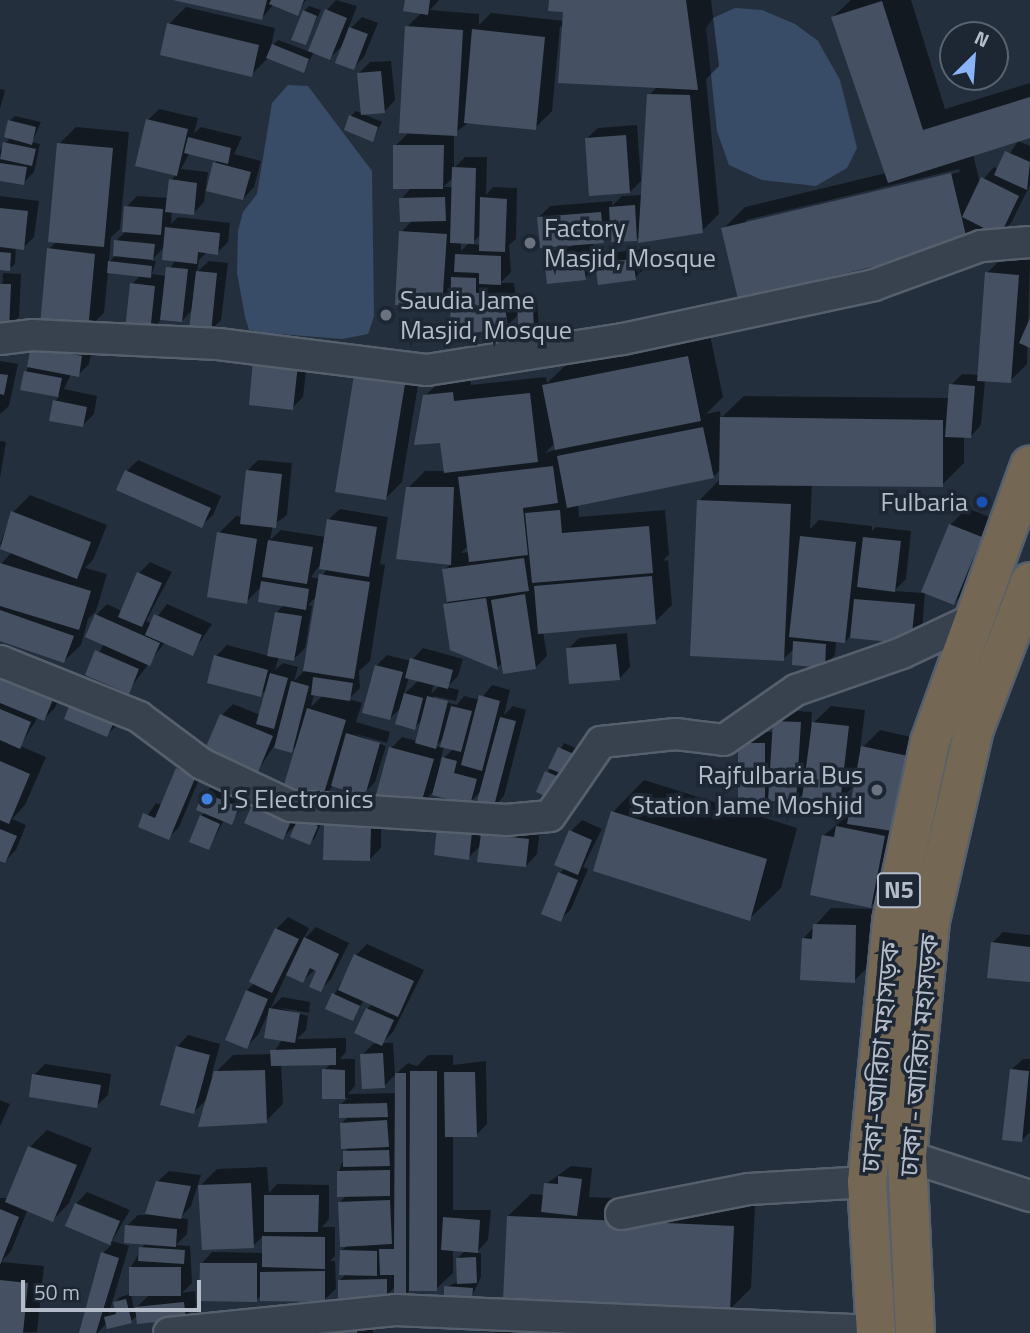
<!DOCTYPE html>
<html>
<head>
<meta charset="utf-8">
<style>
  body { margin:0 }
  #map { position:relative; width:1030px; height:1333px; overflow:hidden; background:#242f3e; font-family:"Titillium Web","Noto Sans Bengali",sans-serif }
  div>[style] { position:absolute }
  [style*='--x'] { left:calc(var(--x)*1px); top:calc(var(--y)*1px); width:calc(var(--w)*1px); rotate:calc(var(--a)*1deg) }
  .water>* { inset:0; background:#394c67 }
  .shadow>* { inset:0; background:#0007 }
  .building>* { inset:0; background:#455162 }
  .roads { filter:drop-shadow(2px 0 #565f6c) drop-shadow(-2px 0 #565f6c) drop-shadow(0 2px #565f6c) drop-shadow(0 -2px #565f6c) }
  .minor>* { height:30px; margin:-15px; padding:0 15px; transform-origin:15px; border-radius:15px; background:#38414e }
  .highway>* { height:38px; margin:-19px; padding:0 19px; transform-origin:19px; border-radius:19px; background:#746855 }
  .dots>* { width:19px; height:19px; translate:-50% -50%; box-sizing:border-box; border:4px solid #1d2633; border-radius:50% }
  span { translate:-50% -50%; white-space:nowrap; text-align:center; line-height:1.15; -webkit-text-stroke:7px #1d2633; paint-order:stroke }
  .shield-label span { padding:2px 5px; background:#1d2633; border:2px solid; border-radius:5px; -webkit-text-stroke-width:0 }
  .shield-label { font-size:24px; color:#b4bcc9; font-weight:700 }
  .poi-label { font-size:26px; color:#b4bcc9 }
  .left { translate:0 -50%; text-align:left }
  .right { translate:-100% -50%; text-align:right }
  .street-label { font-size:26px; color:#b4bcc9 }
  .north { position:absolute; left:939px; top:21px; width:70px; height:70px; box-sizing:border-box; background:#1d2633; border:2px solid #59626f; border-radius:50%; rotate:25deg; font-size:19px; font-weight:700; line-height:28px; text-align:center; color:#b4bcc9 }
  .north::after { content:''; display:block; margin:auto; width:24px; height:32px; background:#8ab4f8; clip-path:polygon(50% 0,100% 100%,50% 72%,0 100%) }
  .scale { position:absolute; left:21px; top:1280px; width:180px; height:32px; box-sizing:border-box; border:4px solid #b4bcc9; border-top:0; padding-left:9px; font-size:21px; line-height:24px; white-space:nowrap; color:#b4bcc9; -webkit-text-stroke:5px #1d2633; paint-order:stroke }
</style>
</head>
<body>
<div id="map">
  <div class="water">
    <i style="clip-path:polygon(735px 8px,762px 10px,795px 24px,818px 41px,840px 80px,857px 148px,847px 168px,816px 186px,762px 180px,729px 165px,717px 131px,706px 28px,713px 18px)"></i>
    <i style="clip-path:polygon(288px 85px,308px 86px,372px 171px,374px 316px,368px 334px,342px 339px,267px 333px,249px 330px,245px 317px,237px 273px,238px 231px,243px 212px,257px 194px,272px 103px)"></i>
  </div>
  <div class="shadow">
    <i style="clip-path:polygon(178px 0,306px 0,297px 14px,274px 4px,262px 18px)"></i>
    <i style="clip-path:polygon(336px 0,357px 6px,347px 32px,362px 17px,378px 23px,364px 57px,353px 68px,345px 43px,330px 58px,314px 52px,304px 71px,269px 57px,251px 75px,169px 24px,186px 7px,275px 28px,271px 47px,278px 40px,310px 52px,327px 10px)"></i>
    <i style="clip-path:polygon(evenodd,407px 0,439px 0,430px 10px,479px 14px,479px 25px,491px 13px,564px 21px,564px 11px,551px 0,711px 0,719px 66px,706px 79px,719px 214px,702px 231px,636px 239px,612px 232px,603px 241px,593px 242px,596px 265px,608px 253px,644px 249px,646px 267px,635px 278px,597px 265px,585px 278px,545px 260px,557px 249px,573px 246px,539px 217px,550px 206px,612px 201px,612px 206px,622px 196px,643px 195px,649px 95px,658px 86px,560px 26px,552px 111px,535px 128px,469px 122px,454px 134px,454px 168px,465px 157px,487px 157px,486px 195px,493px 187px,517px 188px,516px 239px,509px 245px,511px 272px,500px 283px,514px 283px,517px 306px,524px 300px,537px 299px,539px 327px,533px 333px,519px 314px,507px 326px,452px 295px,442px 306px,401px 232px,413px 220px,401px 199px,412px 187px,395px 146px,409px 132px,407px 27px,421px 13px,407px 0,454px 177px,453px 187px,443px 187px,454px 177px,407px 0,481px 234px,481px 245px,471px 244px,481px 234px,407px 0,461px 242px,470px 242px,461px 251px,461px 242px)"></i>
    <i style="clip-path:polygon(evenodd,851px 0,911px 0,945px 109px,1030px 83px,1030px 136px,973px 154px,980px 183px,994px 167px,999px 170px,1018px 141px,1030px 146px,1030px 185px,1011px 223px,1000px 234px,984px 226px,967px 242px,723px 229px,745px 207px,886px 173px,833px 17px,851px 0,959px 169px,960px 172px,746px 224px,746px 220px,959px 169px)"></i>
    <i style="clip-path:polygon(309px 6px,321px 10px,305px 43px,304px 11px)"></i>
    <i style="clip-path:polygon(391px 61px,395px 100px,384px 112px,359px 73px,370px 62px)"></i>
    <i style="clip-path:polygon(0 89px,5px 90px,0 109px)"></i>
    <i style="clip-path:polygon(evenodd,159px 109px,198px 118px,194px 133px,201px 127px,242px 137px,234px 154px,261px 161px,254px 187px,243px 199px,215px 163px,219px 159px,190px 152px,181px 169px,208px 172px,204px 202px,193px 214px,172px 211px,171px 224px,178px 217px,230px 223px,228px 242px,217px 253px,207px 252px,199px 260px,197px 272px,209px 261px,228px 263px,221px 320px,210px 331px,193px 309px,182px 321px,161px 320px,150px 331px,132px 284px,141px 275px,108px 272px,104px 313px,87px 329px,49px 249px,57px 241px,59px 144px,76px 127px,129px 132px,120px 229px,111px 237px,109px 262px,117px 254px,116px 241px,126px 231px,126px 207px,137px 196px,169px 198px,171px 180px,176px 175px,148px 120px,159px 109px,165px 246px,175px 260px,166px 276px,152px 274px,156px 261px,151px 261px,165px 246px)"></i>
    <i style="clip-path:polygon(356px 111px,382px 122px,373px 139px,351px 116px)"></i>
    <i style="clip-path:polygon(15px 116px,41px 122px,32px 142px,40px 144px,34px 172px,23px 183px,0 179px,0 150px,11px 137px,9px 121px)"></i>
    <i style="clip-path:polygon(637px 125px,641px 181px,630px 192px,586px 139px,598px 128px)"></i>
    <i style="clip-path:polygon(0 196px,39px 201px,34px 237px,23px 248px,16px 247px,15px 264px,9px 269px,0 268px)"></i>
    <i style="clip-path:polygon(evenodd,1004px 256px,1030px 258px,1027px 364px,1010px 381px,985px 380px,981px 425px,970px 437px,964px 436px,964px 463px,942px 485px,812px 484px,810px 529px,819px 520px,872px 526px,872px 531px,876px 527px,911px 531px,906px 579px,894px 591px,923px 593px,950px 525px,967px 508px,997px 520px,971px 587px,954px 603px,925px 592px,922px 631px,911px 642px,853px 633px,845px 642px,836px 641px,835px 655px,824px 666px,795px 648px,783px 659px,699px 501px,721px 478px,721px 469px,713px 477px,578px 504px,579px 517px,665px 510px,669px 554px,663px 561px,668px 560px,672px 605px,655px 622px,543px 632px,547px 656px,536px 667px,503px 662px,497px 668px,445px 605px,449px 601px,444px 570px,451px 564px,408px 488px,425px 471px,445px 471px,442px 441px,425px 396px,442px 379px,470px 376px,471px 385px,546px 377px,547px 383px,567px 364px,710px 335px,723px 397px,706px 414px,720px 411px,721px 418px,744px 396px,950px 398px,951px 385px,962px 374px,979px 375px,987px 273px,1004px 256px,556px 442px,570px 445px,545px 453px,556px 442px,1004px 256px,469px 545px,469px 552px,461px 553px,469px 545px)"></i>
    <i style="clip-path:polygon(3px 273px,21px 274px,19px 317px,8px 328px,0 328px)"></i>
    <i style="clip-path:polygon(93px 345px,89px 364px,78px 375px,71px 374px,64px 389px,97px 396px,94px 414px,83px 425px,55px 401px,60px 396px,22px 389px,33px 347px)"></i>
    <i style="clip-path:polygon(308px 354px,303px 397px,292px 408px,251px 404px)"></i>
    <i style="clip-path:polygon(0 361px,18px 364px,9px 406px,0 414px)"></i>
    <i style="clip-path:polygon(421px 367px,402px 482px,385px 499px,356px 376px)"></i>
    <i style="clip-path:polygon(0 441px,6px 442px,0 478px)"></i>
    <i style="clip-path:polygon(138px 460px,221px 496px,213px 515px,201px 526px,127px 471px)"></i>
    <i style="clip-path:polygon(evenodd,258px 460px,292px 463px,287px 515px,273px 525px,270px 540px,281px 530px,326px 537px,328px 520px,340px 509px,388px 517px,380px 564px,385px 565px,370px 661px,359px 671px,360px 688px,349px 699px,362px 703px,356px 722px,390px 732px,387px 743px,352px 733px,386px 746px,375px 782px,364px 794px,334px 785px,322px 798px,299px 744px,291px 751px,274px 746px,258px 770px,207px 749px,222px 715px,233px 704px,260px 715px,268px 688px,260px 695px,216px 656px,227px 645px,269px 656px,276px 613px,284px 605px,262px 586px,246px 602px,219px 533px,236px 516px,242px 517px,247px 471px,258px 460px,318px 567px,327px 569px,320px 579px,311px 577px,318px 567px,258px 460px,317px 596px,304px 671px,294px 681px,298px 667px,283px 663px,275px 670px,279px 656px,294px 659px,305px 648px,312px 606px,308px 605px,317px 596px,258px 460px,314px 694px,323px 695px,311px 707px,314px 694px)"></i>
    <i style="clip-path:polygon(30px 495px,107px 525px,93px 560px,85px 568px,107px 574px,96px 611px,88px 619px,81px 645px,64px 661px,0 639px,0 565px,12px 552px,0 544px,13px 512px)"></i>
    <i style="clip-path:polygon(150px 562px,172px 572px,146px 621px,152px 624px,167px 604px,212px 624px,192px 654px,165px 642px,128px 691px,87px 674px,104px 644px,96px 615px,107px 604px,122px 611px,139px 573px)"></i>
    <i style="clip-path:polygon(627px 633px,630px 667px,619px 679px,568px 649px,579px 638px)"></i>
    <i style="clip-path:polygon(evenodd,423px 648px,463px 659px,458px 676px,447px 687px,459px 690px,456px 701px,434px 696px,434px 699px,457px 705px,464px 696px,480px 700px,492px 685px,510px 690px,504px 715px,513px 706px,526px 710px,504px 796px,493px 808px,482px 790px,469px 803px,432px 793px,420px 805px,391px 748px,402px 737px,417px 741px,423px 719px,414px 728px,402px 707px,390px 718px,376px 666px,387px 655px,411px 661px,423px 648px,409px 677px,419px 680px,404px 694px,409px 677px,423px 648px,434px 684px,440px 685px,431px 694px,434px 684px,423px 648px,444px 738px,442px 748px,436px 746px,444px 738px,423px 648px,444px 746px,453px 749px,440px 762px,444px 746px)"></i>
    <i style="clip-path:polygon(0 653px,66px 680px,55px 708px,44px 719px,38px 717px,20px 746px,46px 757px,25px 805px,12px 819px,26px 825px,16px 850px,5px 861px,0 859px)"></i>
    <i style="clip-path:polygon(73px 700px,118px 724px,107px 735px)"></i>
    <i style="clip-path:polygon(831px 706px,865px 710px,860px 750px,880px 730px,924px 740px,888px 889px,871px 906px,823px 836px,851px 813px,857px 783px,839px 801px,805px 792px,796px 801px,764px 803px,740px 744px,751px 732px,774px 732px,774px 721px,786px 710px,812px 712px,811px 725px)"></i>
    <i style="clip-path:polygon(564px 743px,580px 750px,562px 794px,538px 791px)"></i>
    <i style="clip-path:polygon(189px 758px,205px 765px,179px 827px,168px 838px,140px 826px,156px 803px,162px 805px,178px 769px)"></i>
    <i style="clip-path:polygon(644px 780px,797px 828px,781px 888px,749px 919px,613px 812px)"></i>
    <i style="clip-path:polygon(216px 782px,249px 796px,231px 823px,224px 820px,209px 848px,201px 816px,206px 812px,205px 793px)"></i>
    <i style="clip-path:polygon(265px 795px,301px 810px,296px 822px,305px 814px,322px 821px,315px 838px,310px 843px,298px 823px,283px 837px,253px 806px)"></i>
    <i style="clip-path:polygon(336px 815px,381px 816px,381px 848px,369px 860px,325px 826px)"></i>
    <i style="clip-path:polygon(582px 820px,602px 829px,583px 867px,588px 869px,571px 909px,560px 920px,560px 873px,565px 868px,571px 831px)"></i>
    <i style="clip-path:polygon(482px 821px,480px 837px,493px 823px,540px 829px,537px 854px,526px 866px,481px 845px,468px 858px,436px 854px)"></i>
    <i style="clip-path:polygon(831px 908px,873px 909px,871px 964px,854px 981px,803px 939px)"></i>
    <i style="clip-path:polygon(288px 917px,309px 928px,303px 940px,316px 927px,349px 943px,331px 979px,320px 990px,319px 970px,315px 969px,303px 981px,287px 973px,258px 1035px,247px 1046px,247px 990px,255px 983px,251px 981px,276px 929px)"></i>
    <i style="clip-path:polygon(1003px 932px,1030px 935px,1030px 980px,992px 943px)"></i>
    <i style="clip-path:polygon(367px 944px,424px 970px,393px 1032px,382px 1043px,393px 1043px,395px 1075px,384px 1086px,362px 1055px,373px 1044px,381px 1043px,367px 1009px,373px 1003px,364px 1000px,352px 1019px,327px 1008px,356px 955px)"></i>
    <i style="clip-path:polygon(282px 997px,310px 1002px,309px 1013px,277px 1007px,308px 1016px,306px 1030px,297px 1039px,346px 1038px,346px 1052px,340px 1059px,355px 1059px,355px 1086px,348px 1094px,396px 1093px,396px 1074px,408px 1063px,417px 1066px,428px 1055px,453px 1055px,453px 1065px,486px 1061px,487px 1124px,476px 1135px,453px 1135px,453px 1210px,491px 1210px,488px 1240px,476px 1253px,481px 1253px,481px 1277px,471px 1298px,446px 1287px,458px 1282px,458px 1258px,466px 1250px,453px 1249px,453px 1273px,436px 1289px,410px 1290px,405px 1295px,396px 1286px,387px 1295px,339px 1281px,347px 1273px,342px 1250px,348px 1245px,339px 1203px,347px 1195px,339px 1171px,348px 1147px,342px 1123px,349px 1116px,340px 1105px,348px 1098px,324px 1097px,324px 1070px,331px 1064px,281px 1064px,283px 1104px,266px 1121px,208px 1098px,194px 1112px,177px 1047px,188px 1035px,220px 1044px,211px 1077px,233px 1055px,272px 1054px,283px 1039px,271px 1008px)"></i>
    <i style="clip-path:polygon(1023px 1059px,1030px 1059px,1030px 1132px,1022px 1140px,1011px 1070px)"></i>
    <i style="clip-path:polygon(45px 1064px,111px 1074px,108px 1095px,96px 1106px,34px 1075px)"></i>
    <i style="clip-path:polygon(0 1100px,10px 1104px,0 1126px)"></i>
    <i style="clip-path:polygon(47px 1130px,92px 1148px,69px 1203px,53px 1220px,28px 1209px,11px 1251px,1px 1262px,44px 1266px,37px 1332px,0 1333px,0 1198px,9px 1198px,30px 1147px)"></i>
    <i style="clip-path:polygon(571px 1166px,592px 1168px,589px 1197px,755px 1205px,751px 1288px,729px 1310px,508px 1216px,531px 1194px,545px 1195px,546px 1184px)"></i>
    <i style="clip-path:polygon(267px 1167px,269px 1193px,277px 1184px,329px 1185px,329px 1219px,322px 1227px,335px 1227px,335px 1256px,330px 1261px,335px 1261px,336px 1289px,324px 1300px,262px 1295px,256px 1300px,201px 1264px,212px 1252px,264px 1253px,264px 1235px,253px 1246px,200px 1186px,217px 1169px)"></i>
    <i style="clip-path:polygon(169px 1171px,201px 1175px,191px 1206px,180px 1218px,188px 1219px,187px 1234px,176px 1245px,190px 1246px,192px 1283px,182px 1293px,195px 1291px,196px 1306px,185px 1317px,138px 1315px,131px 1321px,107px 1323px,97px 1333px,85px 1333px,103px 1253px,112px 1244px,67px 1225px,76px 1204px,87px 1192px,130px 1210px,112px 1241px,129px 1246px,109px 1313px,117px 1311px,115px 1302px,120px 1297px,131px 1294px,134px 1310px,150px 1294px,131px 1267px,145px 1243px,127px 1226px,138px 1215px,146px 1215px,157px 1182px)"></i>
    <i style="clip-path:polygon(374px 1310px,373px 1333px,335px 1333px)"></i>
    <i style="clip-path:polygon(500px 1326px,522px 1332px,522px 1333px,493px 1333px)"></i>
  </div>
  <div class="building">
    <i style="clip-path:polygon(173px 0,267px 0,262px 20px)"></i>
    <i style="clip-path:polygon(271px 0,304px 0,298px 16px,269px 4px)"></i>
    <i style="clip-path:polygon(405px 0,430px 0,428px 15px,403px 11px)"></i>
    <i style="clip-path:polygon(549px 0,686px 0,698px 90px,558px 83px,563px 12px,548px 11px)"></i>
    <i style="clip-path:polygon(882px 1px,923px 130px,1030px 97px,1030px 138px,888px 183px,831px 17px)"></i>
    <i style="clip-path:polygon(325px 9px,347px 18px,330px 60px,308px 51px)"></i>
    <i style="clip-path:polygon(303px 10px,317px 16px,306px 45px,291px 40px)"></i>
    <i style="clip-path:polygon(167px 23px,259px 45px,252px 77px,160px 55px)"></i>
    <i style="clip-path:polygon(405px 26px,463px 30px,457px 136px,399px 133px)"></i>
    <i style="clip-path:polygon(349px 27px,368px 34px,354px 70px,335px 63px)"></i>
    <i style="clip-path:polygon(472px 29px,545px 37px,536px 130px,464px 123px)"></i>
    <i style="clip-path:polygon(272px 44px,309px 59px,304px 73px,266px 58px)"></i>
    <i style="clip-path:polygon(381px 71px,385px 113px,361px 115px,357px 73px)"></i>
    <i style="clip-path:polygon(647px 94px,690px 95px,703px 233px,638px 243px)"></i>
    <i style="clip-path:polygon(349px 115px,378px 127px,373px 142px,344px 130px)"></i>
    <i style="clip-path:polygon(146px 119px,188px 129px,177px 176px,135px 166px)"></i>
    <i style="clip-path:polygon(8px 120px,36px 127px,32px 145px,4px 137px)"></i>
    <i style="clip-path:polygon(626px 135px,630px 193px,589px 196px,585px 138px)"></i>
    <i style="clip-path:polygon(188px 137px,231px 148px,228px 164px,184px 153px)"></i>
    <i style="clip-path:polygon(3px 142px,36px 149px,32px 166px,0 159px)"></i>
    <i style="clip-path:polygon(57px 143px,113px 148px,104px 247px,48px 242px)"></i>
    <i style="clip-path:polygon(393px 145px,444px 145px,443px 189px,393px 189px)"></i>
    <i style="clip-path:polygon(1005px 151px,1030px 162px,1027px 190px,994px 175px)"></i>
    <i style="clip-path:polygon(213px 162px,251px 172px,243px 200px,206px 191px)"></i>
    <i style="clip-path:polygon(0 163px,27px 167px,24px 185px,0 181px)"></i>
    <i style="clip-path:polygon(452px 167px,476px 168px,474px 244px,450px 243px)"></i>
    <i style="clip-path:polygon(951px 173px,968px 244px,738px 299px,721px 228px)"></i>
    <i style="clip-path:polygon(981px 177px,1019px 196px,1000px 236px,962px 217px)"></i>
    <i style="clip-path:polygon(169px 179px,197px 183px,194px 215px,165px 212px)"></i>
    <i style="clip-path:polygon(445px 197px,446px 221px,400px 222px,399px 198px)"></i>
    <i style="clip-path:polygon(480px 197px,507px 199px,505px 252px,479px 251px)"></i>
    <i style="clip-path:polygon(635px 205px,637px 241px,611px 242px,609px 207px)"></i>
    <i style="clip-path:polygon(124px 206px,163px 209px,161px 235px,122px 232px)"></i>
    <i style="clip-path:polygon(0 208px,28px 211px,24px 250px,0 247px)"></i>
    <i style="clip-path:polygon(601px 212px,604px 243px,540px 248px,537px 217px)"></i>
    <i style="clip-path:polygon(165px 227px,220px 233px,218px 255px,198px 252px,197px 264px,162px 260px)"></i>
    <i style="clip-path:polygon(399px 231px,447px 234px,442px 307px,395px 305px)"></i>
    <i style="clip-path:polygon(114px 240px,155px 244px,153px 260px,113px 256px)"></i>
    <i style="clip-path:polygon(47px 248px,95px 254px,88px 331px,40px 326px)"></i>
    <i style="clip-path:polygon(0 252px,11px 253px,10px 271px,0 270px)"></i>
    <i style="clip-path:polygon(455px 254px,501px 256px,501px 285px,479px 284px,479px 273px,454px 272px)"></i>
    <i style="clip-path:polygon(582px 254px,586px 280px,547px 284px,544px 259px)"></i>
    <i style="clip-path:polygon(633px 259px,636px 280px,598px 285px,595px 263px)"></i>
    <i style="clip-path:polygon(108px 261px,152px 266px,151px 278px,107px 273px)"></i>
    <i style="clip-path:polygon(166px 267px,188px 269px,182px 322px,160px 320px)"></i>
    <i style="clip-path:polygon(196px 271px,217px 273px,211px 333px,189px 330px)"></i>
    <i style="clip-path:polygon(985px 272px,1019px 275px,1011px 383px,977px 381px)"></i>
    <i style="clip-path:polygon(451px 277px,476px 278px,476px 293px,503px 293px,508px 328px,450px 336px)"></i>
    <i style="clip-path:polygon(130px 283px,155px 286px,150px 333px,125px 330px)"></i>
    <i style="clip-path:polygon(0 284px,11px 284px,9px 330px,0 329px)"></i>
    <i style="clip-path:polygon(517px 304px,533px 304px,534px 334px,519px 335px)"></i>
    <i style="clip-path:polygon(1030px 318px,1030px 348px,1019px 343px)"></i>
    <i style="clip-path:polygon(31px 346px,82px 356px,79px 377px,27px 367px)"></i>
    <i style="clip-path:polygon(688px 356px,701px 421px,555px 450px,542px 385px)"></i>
    <i style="clip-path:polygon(253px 360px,298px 364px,293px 410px,249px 405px)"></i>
    <i style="clip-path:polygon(24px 371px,62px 378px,58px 397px,20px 390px)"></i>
    <i style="clip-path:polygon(0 374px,8px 375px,4px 395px,0 394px)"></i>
    <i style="clip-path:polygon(354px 375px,405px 384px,386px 500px,335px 492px)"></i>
    <i style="clip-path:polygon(949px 384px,975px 386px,971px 438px,945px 437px)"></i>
    <i style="clip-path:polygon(453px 392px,454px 401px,530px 393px,538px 462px,444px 473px,440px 443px,414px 445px,423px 395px)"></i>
    <i style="clip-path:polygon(53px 400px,87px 407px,83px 427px,49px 421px)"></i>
    <i style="clip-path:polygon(720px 417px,943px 420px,943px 487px,719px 485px)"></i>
    <i style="clip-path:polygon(703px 427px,714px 478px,567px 508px,557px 456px)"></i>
    <i style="clip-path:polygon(553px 466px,558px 503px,523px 508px,528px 555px,469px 562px,458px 477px)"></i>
    <i style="clip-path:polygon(125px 470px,211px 508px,202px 528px,116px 490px)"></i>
    <i style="clip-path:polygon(246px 470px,282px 474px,276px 528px,240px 524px)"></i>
    <i style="clip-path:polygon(406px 487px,454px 487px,451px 565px,396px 559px)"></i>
    <i style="clip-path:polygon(697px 500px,791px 504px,784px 661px,690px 656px)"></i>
    <i style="clip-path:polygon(560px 510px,562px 533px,649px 526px,653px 573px,532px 583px,525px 513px)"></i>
    <i style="clip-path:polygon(11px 511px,91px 542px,77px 579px,0 549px)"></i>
    <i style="clip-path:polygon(327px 519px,377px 527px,369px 577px,319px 569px)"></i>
    <i style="clip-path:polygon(949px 524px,982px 537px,954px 605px,921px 592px)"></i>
    <i style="clip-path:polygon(217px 532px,257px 539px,247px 604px,207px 597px)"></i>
    <i style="clip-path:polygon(800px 536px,856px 542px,845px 643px,789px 637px)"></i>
    <i style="clip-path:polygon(863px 537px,901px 541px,895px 592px,857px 587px)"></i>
    <i style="clip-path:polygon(268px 540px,313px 547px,307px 584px,262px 577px)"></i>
    <i style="clip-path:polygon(524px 558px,529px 591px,447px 602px,442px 569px)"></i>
    <i style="clip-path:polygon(0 563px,91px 591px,79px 630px,0 606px)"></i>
    <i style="clip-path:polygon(137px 572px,162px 583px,142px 627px,118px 617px)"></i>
    <i style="clip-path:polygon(319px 574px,370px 582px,354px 679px,303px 671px)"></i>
    <i style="clip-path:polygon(652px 576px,656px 624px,538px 634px,534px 586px)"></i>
    <i style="clip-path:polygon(261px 581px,309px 589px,306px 610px,258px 602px)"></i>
    <i style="clip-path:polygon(525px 594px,536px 669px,503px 674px,491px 600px)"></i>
    <i style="clip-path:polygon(486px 598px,498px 670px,450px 650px,443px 604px)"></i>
    <i style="clip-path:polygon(854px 599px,915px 604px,911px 644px,850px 638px)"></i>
    <i style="clip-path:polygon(0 610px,74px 636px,64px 663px,0 641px)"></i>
    <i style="clip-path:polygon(275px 612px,302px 616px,294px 661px,267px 656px)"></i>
    <i style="clip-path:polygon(95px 614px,160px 643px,150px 666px,85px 637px)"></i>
    <i style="clip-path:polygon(154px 614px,202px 635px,193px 656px,145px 635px)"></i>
    <i style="clip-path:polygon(793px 641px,826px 644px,825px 668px,792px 665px)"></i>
    <i style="clip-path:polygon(616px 644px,620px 680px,569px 684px,566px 648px)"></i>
    <i style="clip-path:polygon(95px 650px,139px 669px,129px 694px,85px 675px)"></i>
    <i style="clip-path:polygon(214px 655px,268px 670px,261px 697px,207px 683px)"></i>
    <i style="clip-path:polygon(410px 658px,453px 670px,448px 689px,405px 678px)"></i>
    <i style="clip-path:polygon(375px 665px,403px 672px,390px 720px,362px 713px)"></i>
    <i style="clip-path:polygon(0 668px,56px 692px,44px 721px,0 703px)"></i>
    <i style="clip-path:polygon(270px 673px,288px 678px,274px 729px,256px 724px)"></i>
    <i style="clip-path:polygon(313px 677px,353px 683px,350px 701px,311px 695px)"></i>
    <i style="clip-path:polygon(291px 681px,309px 686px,292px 753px,274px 748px)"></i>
    <i style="clip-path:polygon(404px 693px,423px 698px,415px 730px,395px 724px)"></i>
    <i style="clip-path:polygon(479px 695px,500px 701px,482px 771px,461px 765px)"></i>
    <i style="clip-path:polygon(427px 696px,448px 701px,436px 749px,415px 743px)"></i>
    <i style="clip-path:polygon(72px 699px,116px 718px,107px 737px,64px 719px)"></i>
    <i style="clip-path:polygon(451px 706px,472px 711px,461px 752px,440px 747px)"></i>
    <i style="clip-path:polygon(307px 708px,346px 720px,322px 800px,283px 788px)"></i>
    <i style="clip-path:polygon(0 709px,31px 722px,20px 749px,0 740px)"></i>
    <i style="clip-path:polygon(220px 714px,273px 736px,258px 772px,205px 749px)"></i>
    <i style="clip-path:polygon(500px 717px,516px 721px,493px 810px,476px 805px)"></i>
    <i style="clip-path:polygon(773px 721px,801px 722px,796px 803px,768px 801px)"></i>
    <i style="clip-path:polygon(812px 722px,849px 726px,840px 803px,802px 798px)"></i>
    <i style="clip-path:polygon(346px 733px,380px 743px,365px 796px,331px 786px)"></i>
    <i style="clip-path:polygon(738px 743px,765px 743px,765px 805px,738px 805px)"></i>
    <i style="clip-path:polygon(861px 746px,908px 756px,893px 831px,847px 824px)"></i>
    <i style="clip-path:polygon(389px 747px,434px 759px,420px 807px,376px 795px)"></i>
    <i style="clip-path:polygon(558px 747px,576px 755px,567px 776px,548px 768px)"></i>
    <i style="clip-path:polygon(442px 757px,457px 761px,454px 773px,477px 779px,470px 805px,432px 795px)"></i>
    <i style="clip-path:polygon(0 761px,30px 774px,9px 824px,0 820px)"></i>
    <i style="clip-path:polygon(176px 768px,196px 776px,169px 840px,138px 827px,143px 813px,155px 818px)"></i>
    <i style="clip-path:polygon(545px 771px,566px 780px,557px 801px,536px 792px)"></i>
    <i style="clip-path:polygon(203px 792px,239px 807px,232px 825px,196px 810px)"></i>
    <i style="clip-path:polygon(252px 805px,291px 821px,283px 840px,244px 823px)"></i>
    <i style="clip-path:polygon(611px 811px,767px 859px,750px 921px,593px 871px)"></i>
    <i style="clip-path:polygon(200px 815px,220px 824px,209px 850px,189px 842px)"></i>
    <i style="clip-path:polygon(298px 818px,318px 826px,310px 845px,290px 837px)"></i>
    <i style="clip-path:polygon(324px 825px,371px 827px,370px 861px,323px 860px)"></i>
    <i style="clip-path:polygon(836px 826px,885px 836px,871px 908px,810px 895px,822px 835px,834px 837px)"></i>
    <i style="clip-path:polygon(437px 828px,472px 832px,469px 860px,434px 855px)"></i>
    <i style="clip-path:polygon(0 829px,17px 836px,5px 863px,0 861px)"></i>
    <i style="clip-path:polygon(569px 830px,592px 840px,578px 875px,554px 865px)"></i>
    <i style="clip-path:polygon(481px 834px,529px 839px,526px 867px,477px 862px)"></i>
    <i style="clip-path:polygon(558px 872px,578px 880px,561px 922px,541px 914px)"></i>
    <i style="clip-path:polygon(813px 924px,856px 925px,855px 983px,800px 980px,802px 938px,812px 939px)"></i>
    <i style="clip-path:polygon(275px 928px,299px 939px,272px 993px,249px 982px)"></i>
    <i style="clip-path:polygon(304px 937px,339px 954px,321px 992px,309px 987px,316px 971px,310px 968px,303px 983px,286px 975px)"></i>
    <i style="clip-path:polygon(991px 942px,1030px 947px,1030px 982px,987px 978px)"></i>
    <i style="clip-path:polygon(354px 954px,414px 981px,398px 1017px,338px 990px)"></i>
    <i style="clip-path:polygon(246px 990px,268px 999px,247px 1049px,225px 1040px)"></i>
    <i style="clip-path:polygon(332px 993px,360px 1006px,353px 1021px,325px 1009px)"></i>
    <i style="clip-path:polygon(269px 1008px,300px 1013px,295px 1043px,264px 1038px)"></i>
    <i style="clip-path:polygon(366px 1008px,394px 1020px,382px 1046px,354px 1033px)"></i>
    <i style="clip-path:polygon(176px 1046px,210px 1055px,194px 1114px,160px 1105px)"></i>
    <i style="clip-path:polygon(336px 1048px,336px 1065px,271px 1066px,270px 1050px)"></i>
    <i style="clip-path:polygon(383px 1053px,385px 1088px,362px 1089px,360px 1054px)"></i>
    <i style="clip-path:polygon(322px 1069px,345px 1070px,345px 1099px,322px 1099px)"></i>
    <i style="clip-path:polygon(1010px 1069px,1029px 1071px,1022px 1142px,1002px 1140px)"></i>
    <i style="clip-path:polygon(265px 1070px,267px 1123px,198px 1127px,214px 1071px)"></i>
    <i style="clip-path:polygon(410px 1071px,437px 1071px,437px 1291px,409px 1291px)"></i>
    <i style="clip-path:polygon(444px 1072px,475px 1072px,477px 1137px,445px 1137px)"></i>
    <i style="clip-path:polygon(395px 1073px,406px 1073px,406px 1296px,394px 1296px,394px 1275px,380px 1275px,379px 1249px,394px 1249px)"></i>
    <i style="clip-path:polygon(32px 1074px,101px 1085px,97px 1108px,29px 1097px)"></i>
    <i style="clip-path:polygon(387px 1103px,388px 1117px,339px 1118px,339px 1104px)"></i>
    <i style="clip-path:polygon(387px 1120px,389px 1147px,341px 1149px,340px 1123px)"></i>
    <i style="clip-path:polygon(28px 1146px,77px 1165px,53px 1222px,5px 1202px)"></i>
    <i style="clip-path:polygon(389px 1150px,390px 1166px,343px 1167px,343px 1151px)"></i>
    <i style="clip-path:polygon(390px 1170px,390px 1196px,337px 1197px,337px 1171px)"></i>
    <i style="clip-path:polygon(558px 1176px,582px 1179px,577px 1216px,541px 1212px,544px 1183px,558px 1184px)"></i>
    <i style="clip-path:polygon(156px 1181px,191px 1186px,181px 1219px,145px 1214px)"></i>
    <i style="clip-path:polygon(251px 1183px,254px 1248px,202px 1250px,198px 1185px)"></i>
    <i style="clip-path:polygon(264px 1195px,319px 1195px,318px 1232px,264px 1232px)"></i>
    <i style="clip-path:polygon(390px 1200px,392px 1244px,340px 1247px,338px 1202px)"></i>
    <i style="clip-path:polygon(75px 1203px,120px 1221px,110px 1245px,65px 1226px)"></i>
    <i style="clip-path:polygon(0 1209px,19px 1217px,0 1265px)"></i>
    <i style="clip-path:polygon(507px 1216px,734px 1226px,730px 1312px,503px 1301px)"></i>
    <i style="clip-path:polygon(443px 1217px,480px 1220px,478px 1253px,441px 1250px)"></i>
    <i style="clip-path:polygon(125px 1225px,177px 1229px,176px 1247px,124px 1243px)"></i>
    <i style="clip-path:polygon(262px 1236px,325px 1237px,325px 1269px,262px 1267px)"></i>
    <i style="clip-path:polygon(139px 1247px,185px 1250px,184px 1264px,138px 1261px)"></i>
    <i style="clip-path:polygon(340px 1250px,377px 1251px,377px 1276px,339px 1275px)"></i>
    <i style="clip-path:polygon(101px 1252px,119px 1258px,96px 1333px,79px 1333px)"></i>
    <i style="clip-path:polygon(476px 1257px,477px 1283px,457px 1284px,456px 1258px)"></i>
    <i style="clip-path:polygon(200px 1263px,257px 1263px,257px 1302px,199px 1301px)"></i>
    <i style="clip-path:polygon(129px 1267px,181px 1267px,181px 1296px,129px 1296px)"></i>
    <i style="clip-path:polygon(325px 1271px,325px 1302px,260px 1301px,260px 1272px)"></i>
    <i style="clip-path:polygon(387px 1279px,387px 1297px,338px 1298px,338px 1280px)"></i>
    <i style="clip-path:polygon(0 1280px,28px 1283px,23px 1333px,0 1333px)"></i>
    <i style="clip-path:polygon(444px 1286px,473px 1288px,472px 1299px,444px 1299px)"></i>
    <i style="clip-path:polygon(126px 1299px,132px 1323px,107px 1329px,104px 1317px,116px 1314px,113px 1302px)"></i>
    <i style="clip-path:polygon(184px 1302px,186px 1319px,137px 1324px,135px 1307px)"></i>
    <i style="clip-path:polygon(333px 1325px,358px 1326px,357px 1333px,333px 1333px)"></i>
  </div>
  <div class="roads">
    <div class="minor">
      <i style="--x:0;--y:339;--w:32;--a:-7"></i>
      <i style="--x:32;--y:335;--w:186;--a:2.8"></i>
      <i style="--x:218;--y:344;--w:211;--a:7.1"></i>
      <i style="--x:427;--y:370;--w:198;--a:-9"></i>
      <i style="--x:623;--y:339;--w:257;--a:-12.1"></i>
      <i style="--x:874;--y:285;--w:114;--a:-20"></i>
      <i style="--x:981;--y:246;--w:49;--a:-4.7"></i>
      <i style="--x:0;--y:661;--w:150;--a:21.9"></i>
      <i style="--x:139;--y:717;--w:79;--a:36.7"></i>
      <i style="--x:202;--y:764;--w:98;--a:25.3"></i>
      <i style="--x:291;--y:806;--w:215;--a:3.7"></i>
      <i style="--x:506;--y:820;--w:44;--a:-5.2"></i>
      <i style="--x:550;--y:816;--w:90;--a:-55.4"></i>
      <i style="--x:601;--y:742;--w:75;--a:-6.1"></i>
      <i style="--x:676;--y:734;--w:48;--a:7.1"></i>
      <i style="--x:724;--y:740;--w:88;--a:-34.8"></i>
      <i style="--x:796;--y:690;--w:112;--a:-19.2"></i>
      <i style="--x:902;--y:653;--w:80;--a:-25.3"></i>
      <i style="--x:907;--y:1156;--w:129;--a:18"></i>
      <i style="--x:621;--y:1214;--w:130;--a:-11.1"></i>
      <i style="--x:749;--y:1189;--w:118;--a:-3.4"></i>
      <i style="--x:169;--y:1333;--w:227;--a:-5.8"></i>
      <i style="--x:395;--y:1310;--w:481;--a:2.5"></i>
    </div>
    <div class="highway">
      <i style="--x:876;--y:1333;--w:151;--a:-93.4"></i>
      <i style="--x:867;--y:1182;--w:262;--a:-84.5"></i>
      <i style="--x:892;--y:921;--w:183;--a:-78"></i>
      <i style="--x:930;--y:742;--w:294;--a:-70.1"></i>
      <i style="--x:915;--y:1333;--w:177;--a:-92.6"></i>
      <i style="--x:907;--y:1156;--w:236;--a:-84.4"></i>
      <i style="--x:930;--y:921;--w:197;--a:-77.1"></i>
      <i style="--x:974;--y:729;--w:157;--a:-69.1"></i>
    </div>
  </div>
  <div class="dots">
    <i style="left:530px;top:243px;background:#6b7280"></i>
    <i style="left:386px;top:315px;background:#6b7280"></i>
    <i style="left:982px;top:502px;background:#1a4fb4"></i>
    <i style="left:877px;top:790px;background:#6b7280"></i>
    <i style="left:207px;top:799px;background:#3f7fe0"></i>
  </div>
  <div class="shield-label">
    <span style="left:899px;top:890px">N5</span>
  </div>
  <div class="poi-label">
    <span class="left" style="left:544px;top:243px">Factory<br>Masjid, Mosque</span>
    <span class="left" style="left:400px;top:315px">Saudia Jame<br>Masjid, Mosque</span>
    <span class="right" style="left:968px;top:502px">Fulbaria</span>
    <span class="right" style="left:863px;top:790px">Rajfulbaria Bus<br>Station Jame Moshjid</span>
    <span class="left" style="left:221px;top:799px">J S Electronics</span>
  </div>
  <div class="street-label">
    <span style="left:919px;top:1055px;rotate:-85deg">ঢাকা - আরিচা মহাসড়ক</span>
    <span style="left:880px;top:1057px;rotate:-85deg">ঢাকা-আরিচা মহাসড়ক</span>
  </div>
  <div class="north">N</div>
  <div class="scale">50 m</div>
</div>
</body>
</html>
